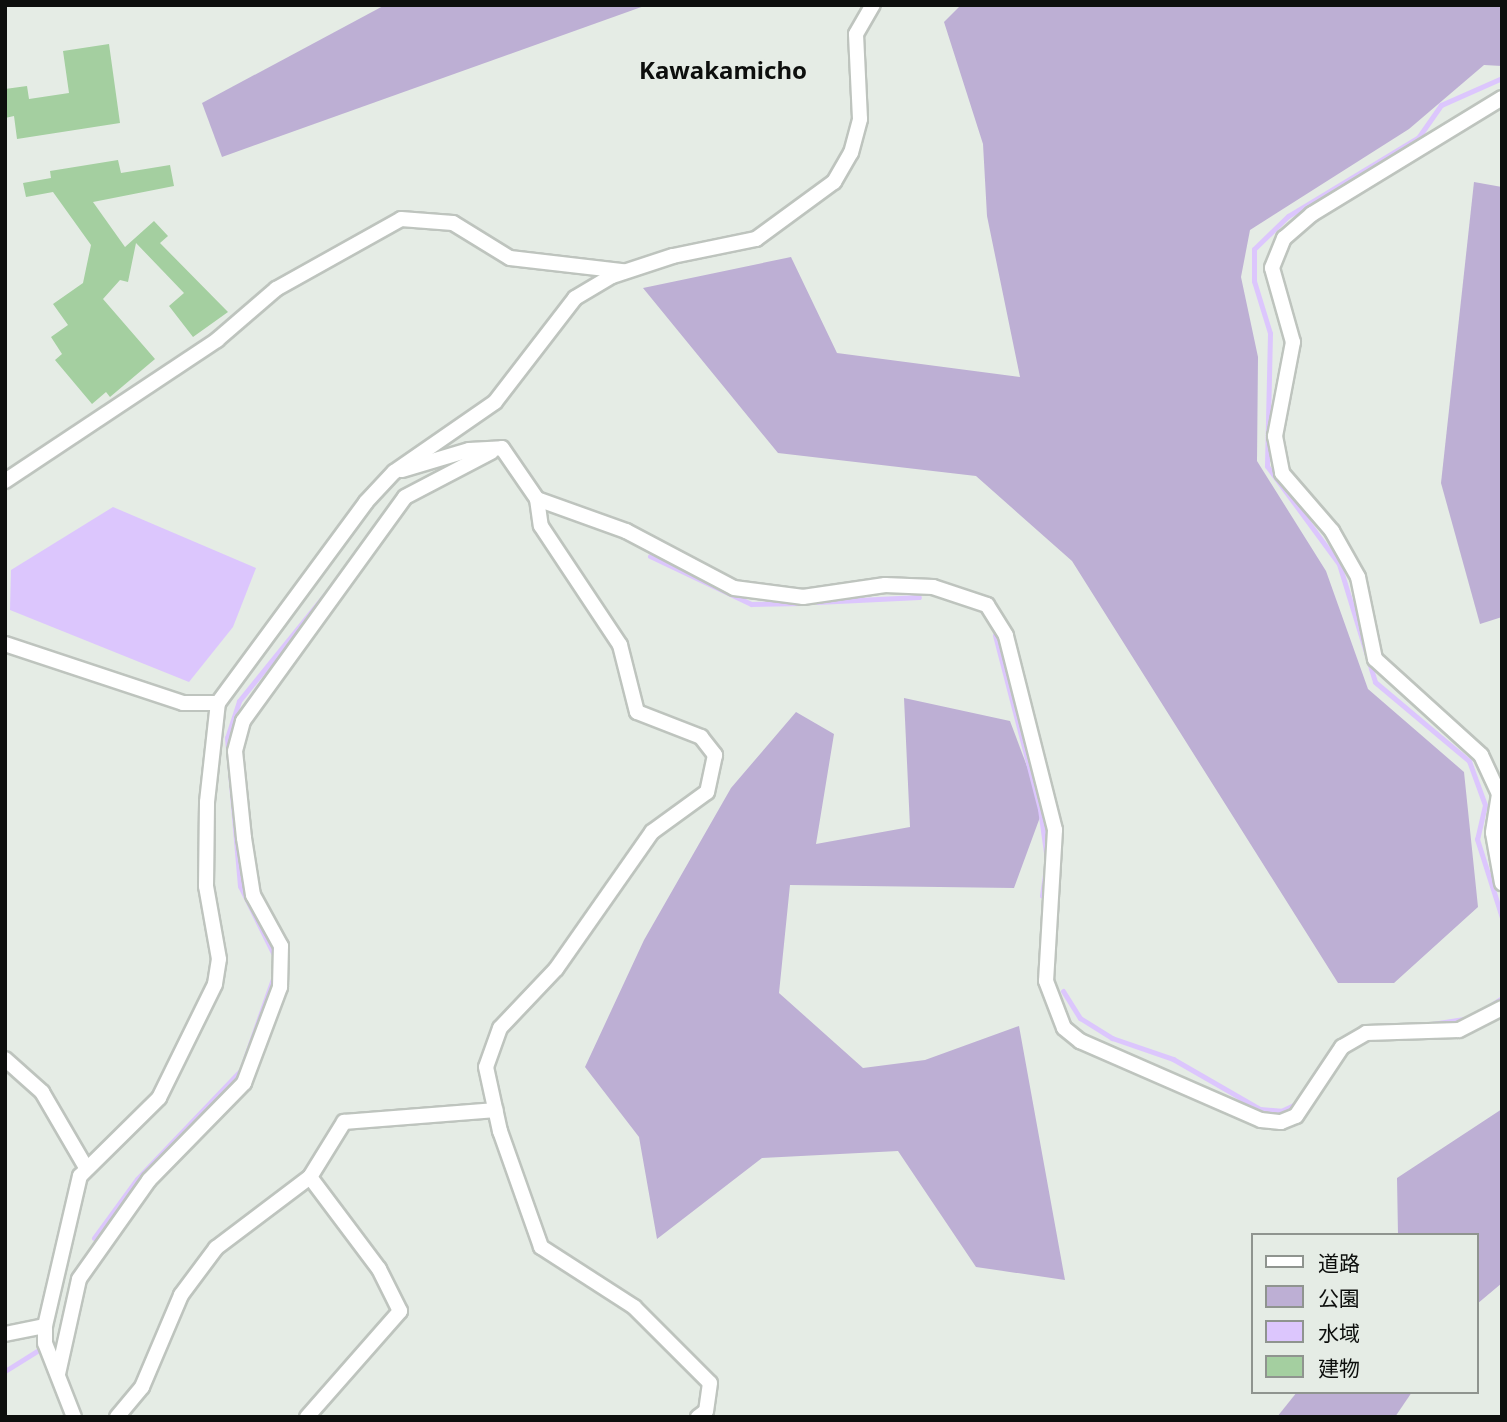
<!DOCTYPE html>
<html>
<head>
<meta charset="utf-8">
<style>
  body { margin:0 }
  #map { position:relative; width:1507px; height:1422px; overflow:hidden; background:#e5ece5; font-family:"Noto Sans","Noto Sans JP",sans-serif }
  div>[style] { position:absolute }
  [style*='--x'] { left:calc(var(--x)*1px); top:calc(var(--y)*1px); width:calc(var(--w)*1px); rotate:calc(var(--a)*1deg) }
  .green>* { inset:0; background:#bdafd4 }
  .water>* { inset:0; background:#dcc6fd }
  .stream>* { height:5px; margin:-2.5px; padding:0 2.5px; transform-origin:2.5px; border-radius:2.5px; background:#dcc6fd }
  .building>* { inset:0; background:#a4cfa0 }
  .roads { filter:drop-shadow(2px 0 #bec4be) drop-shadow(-2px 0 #bec4be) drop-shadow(0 2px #bec4be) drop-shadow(0 -2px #bec4be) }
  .street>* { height:14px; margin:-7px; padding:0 7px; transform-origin:7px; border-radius:7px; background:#fff }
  span { translate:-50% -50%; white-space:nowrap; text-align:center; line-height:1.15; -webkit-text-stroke:6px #e5ece5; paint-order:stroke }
  .quarter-label { font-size:24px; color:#0d0f0d; font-weight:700 }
  .frame { position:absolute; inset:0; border:7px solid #0d0f0d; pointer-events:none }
  .legend { position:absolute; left:1251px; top:1233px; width:228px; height:161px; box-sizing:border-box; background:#e5ece5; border:2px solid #8f948f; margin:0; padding:9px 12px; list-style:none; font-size:21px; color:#0d0f0d }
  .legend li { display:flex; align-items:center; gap:14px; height:35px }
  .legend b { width:35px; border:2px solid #8f948f }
</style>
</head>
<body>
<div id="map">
  <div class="green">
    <i style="clip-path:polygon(385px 5px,647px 5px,222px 157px,202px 103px)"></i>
    <i style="clip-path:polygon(961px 5px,1502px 5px,1502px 66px,1484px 65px,1409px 129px,1250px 230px,1241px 277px,1258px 357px,1257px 461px,1326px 571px,1368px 689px,1464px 772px,1478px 907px,1394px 983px,1338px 983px,1072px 561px,976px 476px,778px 453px,643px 288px,791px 257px,837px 353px,1020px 377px,987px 216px,983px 144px,944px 22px)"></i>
    <i style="clip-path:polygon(1474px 182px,1502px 187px,1502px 617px,1480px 624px,1441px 483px)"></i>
    <i style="clip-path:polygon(904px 698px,1010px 721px,1043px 809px,1014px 888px,790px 885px,779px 993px,863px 1068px,925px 1060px,1019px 1026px,1065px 1280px,976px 1267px,898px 1151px,762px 1158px,657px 1239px,639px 1137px,585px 1067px,644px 940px,731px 788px,796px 712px,834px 734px,816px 844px,910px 827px)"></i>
    <i style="clip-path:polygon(1502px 1109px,1502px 1283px,1477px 1304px,1477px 1235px,1398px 1235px,1397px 1178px)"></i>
    <i style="clip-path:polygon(1297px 1392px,1412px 1392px,1395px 1417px,1277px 1417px)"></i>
  </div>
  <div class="water">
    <i style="clip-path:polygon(113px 507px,256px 568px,233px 627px,189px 682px,10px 610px,11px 570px)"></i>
  </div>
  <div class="stream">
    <i style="--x:1502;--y:78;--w:67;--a:156.1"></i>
    <i style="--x:1441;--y:105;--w:39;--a:125"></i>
    <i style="--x:1419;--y:137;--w:153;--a:148.9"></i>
    <i style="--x:1288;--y:216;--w:47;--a:135.9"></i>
    <i style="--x:1254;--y:249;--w:32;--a:90"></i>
    <i style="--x:1254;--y:281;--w:54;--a:72.9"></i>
    <i style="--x:1270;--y:333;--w:133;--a:91.3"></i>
    <i style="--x:1267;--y:466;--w:122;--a:53.7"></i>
    <i style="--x:1339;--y:564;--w:123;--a:73"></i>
    <i style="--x:1375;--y:682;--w:123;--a:40"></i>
    <i style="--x:1469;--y:761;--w:47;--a:70"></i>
    <i style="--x:1485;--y:805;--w:35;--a:103"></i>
    <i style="--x:1477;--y:839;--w:83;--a:72.4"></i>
    <i style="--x:650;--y:556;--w:112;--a:25.4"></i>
    <i style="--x:751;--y:604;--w:53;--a:-1.1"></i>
    <i style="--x:817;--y:602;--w:102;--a:-2.8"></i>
    <i style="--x:995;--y:635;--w:180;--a:75.5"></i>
    <i style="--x:1040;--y:809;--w:51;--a:82.2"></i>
    <i style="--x:1047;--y:860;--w:36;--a:98"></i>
    <i style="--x:275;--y:957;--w:79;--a:-116.2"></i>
    <i style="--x:240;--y:886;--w:149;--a:-95"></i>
    <i style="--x:227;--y:738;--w:39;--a:-72"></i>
    <i style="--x:239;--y:701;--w:161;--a:-51.1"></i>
    <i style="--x:1063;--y:991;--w:32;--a:58"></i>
    <i style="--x:1080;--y:1018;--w:38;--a:32"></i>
    <i style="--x:1112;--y:1038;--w:65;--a:19"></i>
    <i style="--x:1173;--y:1059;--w:100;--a:29.9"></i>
    <i style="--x:1260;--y:1109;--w:21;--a:5"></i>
    <i style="--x:1281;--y:1111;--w:21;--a:-25"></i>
    <i style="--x:1482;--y:1011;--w:24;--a:-33"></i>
    <i style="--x:1432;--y:1024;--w:39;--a:-9"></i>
    <i style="--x:94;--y:1238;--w:73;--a:-53.9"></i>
    <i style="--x:137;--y:1179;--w:151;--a:-46.3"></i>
    <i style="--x:241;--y:1070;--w:103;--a:-70.7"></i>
    <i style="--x:5;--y:1371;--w:38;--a:-32"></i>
  </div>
  <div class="building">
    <i style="clip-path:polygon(109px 44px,120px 123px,17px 139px,14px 116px,5px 118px,5px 89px,27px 86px,29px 99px,69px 93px,63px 51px)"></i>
    <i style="clip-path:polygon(118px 160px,121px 173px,170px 165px,174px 186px,93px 202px,125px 247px,154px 221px,168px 236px,160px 243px,228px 312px,193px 337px,169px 306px,184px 293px,136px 243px,128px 282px,120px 280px,103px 299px,155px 359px,110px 397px,106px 392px,92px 404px,55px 360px,62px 354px,51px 337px,68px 325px,53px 304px,83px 283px,91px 245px,53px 192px,26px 197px,23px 183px,51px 178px,50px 171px)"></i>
  </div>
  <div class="roads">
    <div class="street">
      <i style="--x:1502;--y:98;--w:223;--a:148.6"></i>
      <i style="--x:1312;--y:214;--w:37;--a:139"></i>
      <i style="--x:1284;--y:238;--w:32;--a:112"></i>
      <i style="--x:1272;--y:268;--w:77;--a:74.2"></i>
      <i style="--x:1293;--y:342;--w:96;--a:100.8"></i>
      <i style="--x:1275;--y:436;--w:38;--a:79"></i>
      <i style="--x:1282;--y:473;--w:77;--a:49.2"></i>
      <i style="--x:1332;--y:531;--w:53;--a:60.5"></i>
      <i style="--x:1358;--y:577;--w:84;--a:78.3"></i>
      <i style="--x:1375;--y:659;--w:143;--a:42.2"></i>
      <i style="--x:1481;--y:755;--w:43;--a:65.2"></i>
      <i style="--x:1499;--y:794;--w:39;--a:99"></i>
      <i style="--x:1493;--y:833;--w:51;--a:79.8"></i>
      <i style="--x:402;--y:470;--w:70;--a:-16.6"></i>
      <i style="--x:469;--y:450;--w:33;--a:-3"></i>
      <i style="--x:502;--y:448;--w:62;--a:55.5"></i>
      <i style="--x:537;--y:499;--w:27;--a:82"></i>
      <i style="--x:541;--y:526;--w:143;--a:56.4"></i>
      <i style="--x:620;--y:645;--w:69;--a:75.8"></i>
      <i style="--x:637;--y:712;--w:69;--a:21.3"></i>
      <i style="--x:701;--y:737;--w:23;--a:52"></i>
      <i style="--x:715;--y:755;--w:38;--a:102"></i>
      <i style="--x:707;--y:792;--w:68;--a:144"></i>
      <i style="--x:652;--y:832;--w:167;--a:125"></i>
      <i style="--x:556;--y:969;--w:81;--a:133.5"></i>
      <i style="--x:500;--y:1028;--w:41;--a:109.7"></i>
      <i style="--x:486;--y:1067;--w:66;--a:77.7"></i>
      <i style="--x:500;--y:1131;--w:123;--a:70.5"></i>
      <i style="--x:541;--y:1247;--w:111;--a:32.8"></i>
      <i style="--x:634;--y:1307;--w:107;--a:45"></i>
      <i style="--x:710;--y:1383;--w:28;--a:98"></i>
      <i style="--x:706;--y:1411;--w:10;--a:143"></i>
      <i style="--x:5;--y:481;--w:255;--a:-33.6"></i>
      <i style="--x:217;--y:340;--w:78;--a:-40.8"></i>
      <i style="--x:276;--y:289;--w:143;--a:-29.2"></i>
      <i style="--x:401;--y:219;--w:52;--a:4.4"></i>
      <i style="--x:453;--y:223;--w:67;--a:31.6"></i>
      <i style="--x:510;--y:258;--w:114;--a:6.6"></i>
      <i style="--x:537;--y:499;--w:95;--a:19.8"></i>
      <i style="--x:626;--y:531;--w:122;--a:27.8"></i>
      <i style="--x:734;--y:588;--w:70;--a:7.4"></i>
      <i style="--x:803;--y:597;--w:83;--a:-8.3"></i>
      <i style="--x:885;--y:585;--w:48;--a:2.4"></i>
      <i style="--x:933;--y:587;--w:57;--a:18.4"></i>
      <i style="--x:987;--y:605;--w:36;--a:58"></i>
      <i style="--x:1006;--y:636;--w:200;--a:75.8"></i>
      <i style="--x:1055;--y:830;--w:151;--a:93.4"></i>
      <i style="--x:1046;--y:981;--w:50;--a:69"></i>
      <i style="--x:1064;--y:1028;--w:21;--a:39"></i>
      <i style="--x:1080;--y:1041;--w:197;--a:23.6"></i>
      <i style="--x:1261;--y:1120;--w:20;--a:6"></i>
      <i style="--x:1281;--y:1122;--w:16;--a:-22"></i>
      <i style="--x:1296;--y:1116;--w:83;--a:-56.3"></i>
      <i style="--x:1342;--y:1047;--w:28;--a:-30"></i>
      <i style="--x:1366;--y:1033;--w:93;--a:-1.8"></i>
      <i style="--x:1459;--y:1030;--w:48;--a:-27.1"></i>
      <i style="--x:5;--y:644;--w:188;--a:18.3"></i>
      <i style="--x:183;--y:703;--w:35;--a:0"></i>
      <i style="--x:5;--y:1059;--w:50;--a:41.7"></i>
      <i style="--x:42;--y:1092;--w:86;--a:59.8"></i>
      <i style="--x:5;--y:1334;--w:41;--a:-11.3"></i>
      <i style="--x:58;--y:1374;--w:97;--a:-77.5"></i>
      <i style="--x:79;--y:1279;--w:121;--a:-54.7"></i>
      <i style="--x:149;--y:1180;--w:136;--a:-45.6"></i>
      <i style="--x:244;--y:1083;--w:103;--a:-69.4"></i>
      <i style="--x:280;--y:987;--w:41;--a:-88.6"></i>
      <i style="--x:281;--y:946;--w:58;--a:-118.8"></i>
      <i style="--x:253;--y:895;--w:58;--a:-99"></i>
      <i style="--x:244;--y:838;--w:87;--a:-95.9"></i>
      <i style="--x:235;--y:751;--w:31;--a:-75"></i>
      <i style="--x:243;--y:721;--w:276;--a:-54.1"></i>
      <i style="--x:405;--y:497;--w:97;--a:-27.6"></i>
      <i style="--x:74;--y:1417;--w:79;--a:-111.4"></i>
      <i style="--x:45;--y:1343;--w:17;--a:-90"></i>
      <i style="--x:45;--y:1326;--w:154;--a:-76.9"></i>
      <i style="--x:80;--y:1176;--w:111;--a:-44.6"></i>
      <i style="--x:159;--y:1098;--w:127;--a:-63.8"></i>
      <i style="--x:215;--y:984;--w:25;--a:-81"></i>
      <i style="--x:219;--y:959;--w:74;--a:-100.1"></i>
      <i style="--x:206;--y:886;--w:84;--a:-89.3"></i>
      <i style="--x:207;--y:802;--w:100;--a:-83.7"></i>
      <i style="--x:218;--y:703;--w:250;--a:-53.6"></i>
      <i style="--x:366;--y:502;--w:41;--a:-47"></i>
      <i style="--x:394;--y:472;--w:123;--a:-34.7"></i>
      <i style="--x:495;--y:402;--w:131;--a:-52.4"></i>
      <i style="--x:575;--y:298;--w:43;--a:-30.7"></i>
      <i style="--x:612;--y:276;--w:64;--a:-18.2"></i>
      <i style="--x:673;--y:256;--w:85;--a:-11.6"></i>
      <i style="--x:756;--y:239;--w:97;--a:-36.2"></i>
      <i style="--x:834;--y:182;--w:34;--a:-60"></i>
      <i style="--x:851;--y:153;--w:35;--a:-75"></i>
      <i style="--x:860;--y:119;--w:85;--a:-92.7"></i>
      <i style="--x:856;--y:34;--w:34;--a:-60"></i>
      <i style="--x:117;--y:1417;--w:39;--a:-50"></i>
      <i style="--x:142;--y:1387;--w:100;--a:-67"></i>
      <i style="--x:181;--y:1295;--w:59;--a:-53.3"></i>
      <i style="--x:216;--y:1248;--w:118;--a:-37.1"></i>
      <i style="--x:310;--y:1177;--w:65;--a:-58.3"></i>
      <i style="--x:344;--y:1122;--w:152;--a:-4.5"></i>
      <i style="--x:307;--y:1417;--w:141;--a:-48.7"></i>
      <i style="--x:400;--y:1311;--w:47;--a:-116.6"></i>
      <i style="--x:379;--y:1269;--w:115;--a:-126.9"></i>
    </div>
  </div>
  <div class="quarter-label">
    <span style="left:723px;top:70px">Kawakamicho</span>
  </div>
  <div class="frame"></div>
  <ul class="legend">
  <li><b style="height:9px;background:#fff"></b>道路</li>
  <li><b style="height:19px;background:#bdafd4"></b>公園</li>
  <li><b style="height:19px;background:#dcc6fd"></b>水域</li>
  <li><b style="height:19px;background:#a4cfa0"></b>建物</li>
  </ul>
</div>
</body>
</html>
